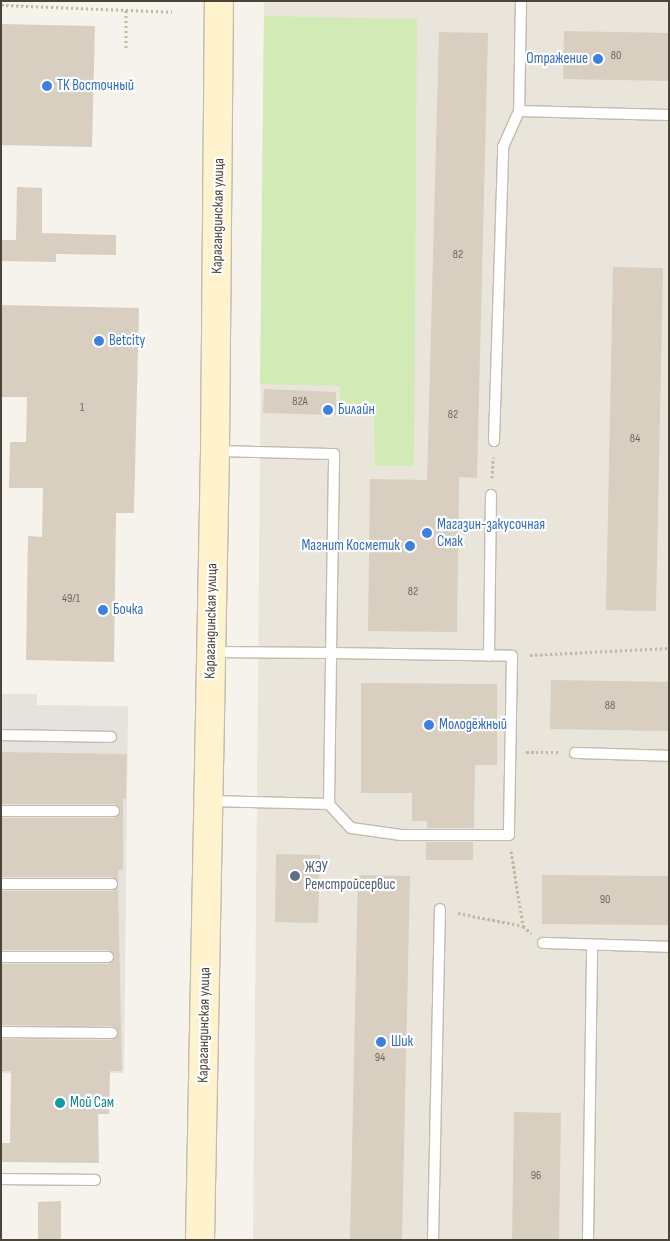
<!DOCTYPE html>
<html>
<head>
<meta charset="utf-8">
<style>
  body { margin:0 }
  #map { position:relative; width:670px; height:1241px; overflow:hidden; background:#f6f3ec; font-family:"Sofia Sans Condensed",sans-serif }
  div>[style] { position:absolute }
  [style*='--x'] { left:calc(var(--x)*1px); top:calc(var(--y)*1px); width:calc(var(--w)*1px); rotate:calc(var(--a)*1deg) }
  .residential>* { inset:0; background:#eae5da }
  .industrial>* { inset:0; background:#e6e2dd }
  .green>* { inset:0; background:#d2eab5 }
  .building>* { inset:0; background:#d8cfc1 }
  .path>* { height:3px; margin-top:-1.5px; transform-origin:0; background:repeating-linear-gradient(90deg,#c4b79f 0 2.5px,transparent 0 5px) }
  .roads { filter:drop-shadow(1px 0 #c2bbae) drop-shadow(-1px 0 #c2bbae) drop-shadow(0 1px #c2bbae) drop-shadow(0 -1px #c2bbae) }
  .service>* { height:10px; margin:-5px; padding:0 5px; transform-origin:5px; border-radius:5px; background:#fff }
  .secondary>* { height:28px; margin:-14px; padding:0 14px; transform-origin:14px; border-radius:14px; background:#fff3cd }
  .dots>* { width:14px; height:14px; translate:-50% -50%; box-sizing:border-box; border:2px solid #fff; border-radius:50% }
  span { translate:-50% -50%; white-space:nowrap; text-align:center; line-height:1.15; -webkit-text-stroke:4.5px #fff; paint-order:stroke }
  .number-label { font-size:12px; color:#6e675b }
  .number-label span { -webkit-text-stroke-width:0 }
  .shop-label { font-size:15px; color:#366cbe }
  .right { translate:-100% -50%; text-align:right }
  .left { translate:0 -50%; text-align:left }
  .street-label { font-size:15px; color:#4b4439 }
  .service-label { font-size:15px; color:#4e5e75 }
  .culture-label { font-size:15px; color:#0d838f }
  .frame { position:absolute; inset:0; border:2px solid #4b4439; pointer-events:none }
</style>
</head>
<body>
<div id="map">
  <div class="residential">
    <i style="clip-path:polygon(264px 1px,669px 1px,669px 1240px,253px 1240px)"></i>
  </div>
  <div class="industrial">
    <i style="clip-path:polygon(1px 694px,37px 694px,37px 705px,128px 706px,124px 1073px,1px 1073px)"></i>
  </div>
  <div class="green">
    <i style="clip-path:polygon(264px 16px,417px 19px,414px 466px,375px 466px,374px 414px,339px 413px,340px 386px,260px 384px)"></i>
  </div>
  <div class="building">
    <i style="clip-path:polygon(1px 24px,95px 26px,92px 147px,1px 145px)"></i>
    <i style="clip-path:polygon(564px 31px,669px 33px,669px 81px,563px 79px)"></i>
    <i style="clip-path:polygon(439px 32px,488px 33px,477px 478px,459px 477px,457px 632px,368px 631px,370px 479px,427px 480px)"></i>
    <i style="clip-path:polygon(17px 187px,42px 188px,42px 233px,116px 235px,116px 255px,56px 254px,56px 262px,1px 261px,1px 240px,16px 240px)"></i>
    <i style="clip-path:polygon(613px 267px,663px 268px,656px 611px,606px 610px)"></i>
    <i style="clip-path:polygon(1px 305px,139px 308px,134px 513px,116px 513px,114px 662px,26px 660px,28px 536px,42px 537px,43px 488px,9px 488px,10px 442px,26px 442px,27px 397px,1px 397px)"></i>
    <i style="clip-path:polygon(264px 389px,336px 392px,336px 415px,263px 413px)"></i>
    <i style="clip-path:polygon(551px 680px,669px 682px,669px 731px,550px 729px)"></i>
    <i style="clip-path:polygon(361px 683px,497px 684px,497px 765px,475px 765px,474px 828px,427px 828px,427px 821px,412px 821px,412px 793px,361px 793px)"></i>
    <i style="clip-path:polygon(1px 752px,127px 754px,126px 799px,123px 799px,123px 870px,118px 870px,118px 880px,112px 877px,1px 877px,1px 818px,114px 818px,121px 811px,114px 804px,1px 804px)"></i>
    <i style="clip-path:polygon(426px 842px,473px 842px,473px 860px,426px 860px)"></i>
    <i style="clip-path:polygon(276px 854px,320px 855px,318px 923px,275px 922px)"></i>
    <i style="clip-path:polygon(358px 875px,410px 876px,402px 1240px,350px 1240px)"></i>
    <i style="clip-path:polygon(542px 875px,669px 876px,669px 925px,542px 924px)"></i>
    <i style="clip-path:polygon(118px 888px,122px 1071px,110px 1071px,109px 1114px,98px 1114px,99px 1163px,1px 1162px,1px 1143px,10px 1143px,11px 1071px,1px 1071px,1px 1039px,112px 1040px,119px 1034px,112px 1026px,1px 1025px,1px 964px,108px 964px,115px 957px,108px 950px,1px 950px,1px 891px,112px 891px)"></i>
    <i style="clip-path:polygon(514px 1112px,561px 1113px,559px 1240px,512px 1240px)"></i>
    <i style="clip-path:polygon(61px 1201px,61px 1240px,38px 1240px,38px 1202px)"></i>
  </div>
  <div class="path">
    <i style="--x:1;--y:5;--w:171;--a:2.3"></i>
    <i style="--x:126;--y:10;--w:39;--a:90"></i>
    <i style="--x:492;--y:478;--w:21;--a:-87"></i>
    <i style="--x:530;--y:655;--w:139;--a:-2.9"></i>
    <i style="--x:526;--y:752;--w:32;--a:0"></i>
    <i style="--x:511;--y:851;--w:76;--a:80.9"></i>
    <i style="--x:523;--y:926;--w:11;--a:41"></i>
    <i style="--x:458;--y:913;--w:66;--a:11.3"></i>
  </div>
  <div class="roads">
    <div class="service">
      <i style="--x:521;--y:1;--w:110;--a:91"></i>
      <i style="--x:519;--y:111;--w:150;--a:1.5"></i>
      <i style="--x:494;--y:441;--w:294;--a:-88.2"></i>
      <i style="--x:503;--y:147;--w:39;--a:-66"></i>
      <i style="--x:213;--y:652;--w:118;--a:0.5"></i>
      <i style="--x:331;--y:653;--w:181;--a:0.9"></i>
      <i style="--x:512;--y:656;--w:179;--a:91"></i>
      <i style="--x:509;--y:835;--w:108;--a:180"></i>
      <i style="--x:401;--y:835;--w:50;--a:-172"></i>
      <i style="--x:351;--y:828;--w:33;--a:-133"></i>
      <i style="--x:329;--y:804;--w:151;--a:-89.2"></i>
      <i style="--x:331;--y:653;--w:199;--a:-89.1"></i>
      <i style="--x:334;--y:454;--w:118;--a:-178.5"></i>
      <i style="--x:489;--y:656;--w:161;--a:-89.3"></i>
      <i style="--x:1;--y:735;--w:110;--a:1"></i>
      <i style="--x:575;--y:753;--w:94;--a:1.8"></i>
      <i style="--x:210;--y:801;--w:119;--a:1.4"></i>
      <i style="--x:1;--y:811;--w:113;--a:0"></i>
      <i style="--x:1;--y:884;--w:111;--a:0"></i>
      <i style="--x:543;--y:943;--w:126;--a:1.8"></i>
      <i style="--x:1;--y:957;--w:107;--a:0"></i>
      <i style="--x:1;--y:1032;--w:111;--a:0.5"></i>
      <i style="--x:1;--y:1179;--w:94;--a:0.6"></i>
      <i style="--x:433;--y:1240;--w:331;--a:-88.8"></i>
      <i style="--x:588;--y:1240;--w:294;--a:-89.2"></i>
    </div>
    <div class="secondary">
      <i style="--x:200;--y:1240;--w:789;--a:-88.91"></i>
      <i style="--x:215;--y:451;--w:450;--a:-89.5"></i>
    </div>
  </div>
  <div class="dots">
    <i style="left:598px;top:59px;background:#3f7fe0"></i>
    <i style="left:47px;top:86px;background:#3f7fe0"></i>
    <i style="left:99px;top:341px;background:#3f7fe0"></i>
    <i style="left:328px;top:410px;background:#3f7fe0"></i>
    <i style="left:427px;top:533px;background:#3f7fe0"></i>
    <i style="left:410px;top:546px;background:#3f7fe0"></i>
    <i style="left:103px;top:610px;background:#3f7fe0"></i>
    <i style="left:429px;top:725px;background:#3f7fe0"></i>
    <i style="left:295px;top:876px;background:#5c6f8a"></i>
    <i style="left:381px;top:1042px;background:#3f7fe0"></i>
    <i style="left:60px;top:1103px;background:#0f9aa8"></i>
  </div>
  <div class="number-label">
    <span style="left:616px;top:56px">80</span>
    <span style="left:458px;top:255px">82</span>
    <span style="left:300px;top:402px">82А</span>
    <span style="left:82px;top:408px">1</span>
    <span style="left:453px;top:415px">82</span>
    <span style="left:635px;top:439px">84</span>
    <span style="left:413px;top:592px">82</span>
    <span style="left:71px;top:599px">49/1</span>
    <span style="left:610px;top:706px">88</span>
    <span style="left:605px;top:900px">90</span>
    <span style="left:380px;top:1058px">94</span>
    <span style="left:536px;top:1176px">96</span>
  </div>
  <div class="shop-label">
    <span class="right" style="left:588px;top:59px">Отражение</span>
    <span class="left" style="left:57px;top:86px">ТК Восточный</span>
    <span class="left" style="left:109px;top:341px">Betcity</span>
    <span class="left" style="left:338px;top:410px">Билайн</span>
    <span class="left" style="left:437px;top:533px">Магазин-закусочная<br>Смак</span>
    <span class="right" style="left:400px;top:546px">Магнит Косметик</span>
    <span class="left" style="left:113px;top:610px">Бочка</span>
    <span class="left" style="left:439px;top:725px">Молодёжный</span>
    <span class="left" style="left:391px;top:1042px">Шик</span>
  </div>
  <div class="street-label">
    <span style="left:218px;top:216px;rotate:-89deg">Карагандинская улица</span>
    <span style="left:211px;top:621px;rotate:-89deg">Карагандинская улица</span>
    <span style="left:204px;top:1025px;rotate:-89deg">Карагандинская улица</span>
  </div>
  <div class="service-label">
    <span class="left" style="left:305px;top:876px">ЖЭУ<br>Ремстройсервис</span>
  </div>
  <div class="culture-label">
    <span class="left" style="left:70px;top:1103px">Мой Cам</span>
  </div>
  <div class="frame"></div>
</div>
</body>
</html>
